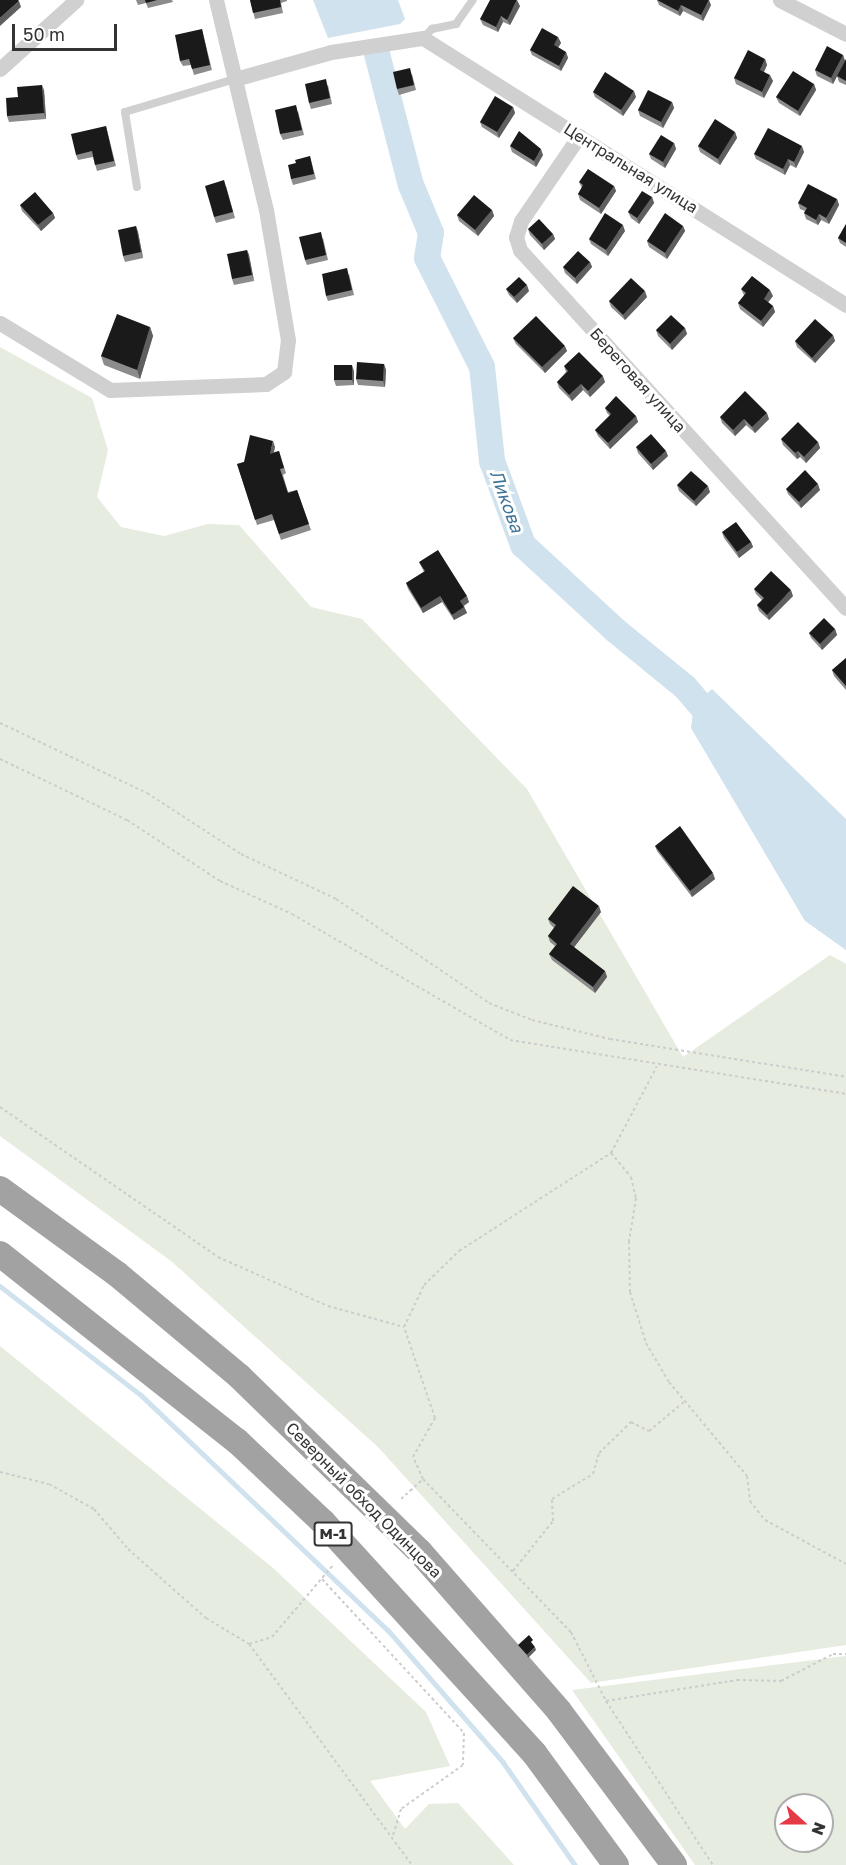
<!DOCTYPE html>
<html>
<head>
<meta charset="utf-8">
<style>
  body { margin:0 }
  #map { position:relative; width:846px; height:1865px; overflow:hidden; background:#fff; font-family:"Golos Text",sans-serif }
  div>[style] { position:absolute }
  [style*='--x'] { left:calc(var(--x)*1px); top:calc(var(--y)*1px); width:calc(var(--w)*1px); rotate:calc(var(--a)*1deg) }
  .green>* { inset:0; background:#e6ecdf }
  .water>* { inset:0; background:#cfe2ee }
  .stream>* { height:4.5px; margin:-2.25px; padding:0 2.25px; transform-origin:2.25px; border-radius:2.25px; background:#cfe2ee }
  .river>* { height:26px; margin:-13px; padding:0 13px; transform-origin:13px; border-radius:13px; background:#cfe2ee }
  .path>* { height:2px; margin-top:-1px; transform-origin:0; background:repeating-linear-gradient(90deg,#cdcdcd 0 3px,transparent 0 6px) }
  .service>* { height:8px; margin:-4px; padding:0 4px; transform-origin:4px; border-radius:4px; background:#d0d0d0 }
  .minor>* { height:15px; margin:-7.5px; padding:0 7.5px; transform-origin:7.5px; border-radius:7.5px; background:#d0d0d0 }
  .trunk>* { height:26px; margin:-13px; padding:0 13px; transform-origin:13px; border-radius:13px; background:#a2a2a2 }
  .wall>* { inset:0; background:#8c8c8c }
  .shaded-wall>* { inset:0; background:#5f5f5f }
  .building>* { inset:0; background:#1a1a1a }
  span { translate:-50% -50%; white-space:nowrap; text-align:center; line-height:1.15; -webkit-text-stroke:6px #fff; paint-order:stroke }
  .shield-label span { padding:2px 4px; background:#fff; border:2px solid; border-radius:4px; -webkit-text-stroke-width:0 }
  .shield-label { font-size:15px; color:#333; font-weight:700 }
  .street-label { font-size:16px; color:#333 }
  .water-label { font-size:18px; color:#3f7597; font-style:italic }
  .north { position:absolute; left:774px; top:1793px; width:60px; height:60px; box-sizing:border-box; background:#fff; border:2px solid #adadad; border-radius:50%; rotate:111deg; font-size:16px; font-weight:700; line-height:24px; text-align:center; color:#333 }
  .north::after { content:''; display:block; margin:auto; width:21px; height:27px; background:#e63946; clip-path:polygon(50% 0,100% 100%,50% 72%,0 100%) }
  .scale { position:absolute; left:12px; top:24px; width:105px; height:27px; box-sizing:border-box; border:3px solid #333; border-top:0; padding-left:8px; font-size:18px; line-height:21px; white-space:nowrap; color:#333; -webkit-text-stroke:4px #fff; paint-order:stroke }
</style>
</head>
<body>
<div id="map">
  <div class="green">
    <i style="clip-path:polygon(0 347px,92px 398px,108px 450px,97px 497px,121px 527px,164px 536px,208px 524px,239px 525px,311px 607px,362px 619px,527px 789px,683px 1057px,830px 955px,846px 964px,846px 1645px,591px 1683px,378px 1447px,171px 1261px,0 1136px)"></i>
    <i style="clip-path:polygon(0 1346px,272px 1567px,426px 1712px,450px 1766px,370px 1781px,405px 1829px,429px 1804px,458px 1803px,514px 1865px,0 1865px)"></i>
    <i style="clip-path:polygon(evenodd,846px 1656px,846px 1865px,695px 1865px,572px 1690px,846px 1656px,786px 1805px,822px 1805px,822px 1841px,786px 1841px,786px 1805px)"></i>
  </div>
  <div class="water">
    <i style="clip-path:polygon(313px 0,398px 0,405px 19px,400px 24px,328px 38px)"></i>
    <i style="clip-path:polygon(712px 689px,846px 819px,846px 950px,805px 921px,691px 728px,694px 705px)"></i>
  </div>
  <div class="stream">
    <i style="--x:0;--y:1286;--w:178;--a:37.7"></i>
    <i style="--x:141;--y:1395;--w:341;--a:43.6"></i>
    <i style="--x:388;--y:1630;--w:175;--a:48.9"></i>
    <i style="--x:503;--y:1762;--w:126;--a:55"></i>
  </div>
  <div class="river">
    <i style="--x:377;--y:54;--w:135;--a:75.5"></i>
    <i style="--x:411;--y:185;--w:52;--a:67.4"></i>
    <i style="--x:431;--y:233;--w:25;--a:99"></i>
    <i style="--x:427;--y:258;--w:122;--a:63.2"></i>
    <i style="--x:482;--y:367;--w:95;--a:83.9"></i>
    <i style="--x:492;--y:461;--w:90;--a:69.7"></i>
    <i style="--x:523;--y:545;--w:125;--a:42.7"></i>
    <i style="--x:615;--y:630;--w:90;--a:39.2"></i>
    <i style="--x:685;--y:687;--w:54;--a:49.5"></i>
  </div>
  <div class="path">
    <i style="--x:0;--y:723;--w:163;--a:25.5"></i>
    <i style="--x:147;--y:793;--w:112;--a:33"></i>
    <i style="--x:241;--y:854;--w:105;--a:25.3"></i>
    <i style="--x:336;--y:899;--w:185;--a:34.2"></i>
    <i style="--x:489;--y:1003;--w:46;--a:21.6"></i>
    <i style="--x:532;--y:1020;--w:80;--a:13.7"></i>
    <i style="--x:610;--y:1039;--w:239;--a:9.1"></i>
    <i style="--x:0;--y:759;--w:141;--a:25.7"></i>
    <i style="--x:127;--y:820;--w:111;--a:33.3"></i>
    <i style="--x:220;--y:881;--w:79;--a:24.6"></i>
    <i style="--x:292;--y:914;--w:252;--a:30"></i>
    <i style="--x:510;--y:1040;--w:340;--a:9.1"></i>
    <i style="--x:0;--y:1107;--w:265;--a:34.5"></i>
    <i style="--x:218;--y:1257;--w:120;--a:24"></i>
    <i style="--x:328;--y:1306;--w:79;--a:15.4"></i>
    <i style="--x:611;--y:1153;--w:98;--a:-62.1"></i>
    <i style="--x:0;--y:1472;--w:50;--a:13.8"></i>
    <i style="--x:49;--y:1484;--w:51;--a:29.1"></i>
    <i style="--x:94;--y:1509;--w:52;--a:49.6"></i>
    <i style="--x:128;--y:1549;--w:104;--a:41.5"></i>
    <i style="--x:206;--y:1618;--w:50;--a:31.2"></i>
    <i style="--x:249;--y:1644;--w:275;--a:53.6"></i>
    <i style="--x:423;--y:1479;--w:24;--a:-114"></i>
    <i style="--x:413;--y:1457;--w:45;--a:-60.6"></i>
    <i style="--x:435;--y:1418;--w:96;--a:-108.8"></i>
    <i style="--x:404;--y:1327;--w:47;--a:-64.5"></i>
    <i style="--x:424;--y:1285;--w:49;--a:-44.2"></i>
    <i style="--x:459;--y:1251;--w:181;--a:-32.8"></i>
    <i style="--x:611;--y:1153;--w:31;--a:50"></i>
    <i style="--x:631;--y:1177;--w:22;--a:77"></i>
    <i style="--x:636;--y:1198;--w:44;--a:99.2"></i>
    <i style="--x:629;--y:1241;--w:51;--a:88.9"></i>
    <i style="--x:630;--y:1292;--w:53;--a:72.6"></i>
    <i style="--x:646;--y:1343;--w:45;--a:59.5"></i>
    <i style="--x:669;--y:1382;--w:122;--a:50.3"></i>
    <i style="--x:747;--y:1476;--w:25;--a:83"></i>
    <i style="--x:750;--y:1501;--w:24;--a:52"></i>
    <i style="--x:765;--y:1520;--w:92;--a:28.5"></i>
    <i style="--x:401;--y:1499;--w:30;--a:-42"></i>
    <i style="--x:423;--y:1479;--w:213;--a:46"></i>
    <i style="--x:571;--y:1632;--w:77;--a:63.1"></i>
    <i style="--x:606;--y:1701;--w:196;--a:56.9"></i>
    <i style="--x:513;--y:1571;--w:64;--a:-51.3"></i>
    <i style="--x:553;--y:1521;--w:22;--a:-93"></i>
    <i style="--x:552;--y:1499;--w:48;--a:-31.4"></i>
    <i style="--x:593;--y:1474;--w:22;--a:-74"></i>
    <i style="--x:599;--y:1453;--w:45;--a:-44.1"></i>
    <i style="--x:631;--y:1422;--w:20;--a:27"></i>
    <i style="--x:649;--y:1431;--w:47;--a:-39.8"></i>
    <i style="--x:322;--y:1579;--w:209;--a:47.3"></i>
    <i style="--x:464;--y:1733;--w:32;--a:92"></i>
    <i style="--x:463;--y:1765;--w:76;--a:144.6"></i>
    <i style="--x:401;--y:1809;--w:31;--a:107"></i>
    <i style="--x:249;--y:1644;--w:24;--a:-17"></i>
    <i style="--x:272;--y:1637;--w:96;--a:-49.7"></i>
    <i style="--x:606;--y:1701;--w:133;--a:-9.1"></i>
    <i style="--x:737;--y:1680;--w:44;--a:1.3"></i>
    <i style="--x:781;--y:1681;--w:59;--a:-27.4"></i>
    <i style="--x:833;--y:1654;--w:13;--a:0"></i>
  </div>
  <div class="service">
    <i style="--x:423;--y:38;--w:13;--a:-45"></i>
    <i style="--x:432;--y:29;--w:25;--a:-12"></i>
    <i style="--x:456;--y:24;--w:29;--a:-55"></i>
    <i style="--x:137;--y:187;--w:76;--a:-99.1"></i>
    <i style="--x:125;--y:112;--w:115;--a:-16.7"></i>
  </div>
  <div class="minor">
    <i style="--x:780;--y:0;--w:74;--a:27.3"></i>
    <i style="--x:0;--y:69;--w:103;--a:-42.2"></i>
    <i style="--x:235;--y:79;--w:100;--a:-15.7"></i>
    <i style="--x:331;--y:52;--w:93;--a:-8.7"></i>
    <i style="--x:423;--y:38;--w:500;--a:32.26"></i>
    <i style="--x:579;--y:136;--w:103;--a:124.3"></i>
    <i style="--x:521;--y:221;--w:17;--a:107"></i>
    <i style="--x:516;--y:237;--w:14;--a:73"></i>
    <i style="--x:520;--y:250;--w:484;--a:47.7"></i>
    <i style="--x:0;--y:323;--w:129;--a:31.3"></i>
    <i style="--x:110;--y:390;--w:156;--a:-2.2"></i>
    <i style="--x:266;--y:384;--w:22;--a:-34"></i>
    <i style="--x:284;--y:372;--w:32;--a:-83"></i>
    <i style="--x:288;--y:340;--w:132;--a:-99.6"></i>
    <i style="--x:266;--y:210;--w:216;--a:-103.4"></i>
  </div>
  <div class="trunk">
    <i style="--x:0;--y:1189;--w:145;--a:36"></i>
    <i style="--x:117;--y:1274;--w:160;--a:39.9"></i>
    <i style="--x:240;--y:1377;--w:251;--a:44.2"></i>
    <i style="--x:420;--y:1552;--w:211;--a:48.8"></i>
    <i style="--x:559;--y:1711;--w:192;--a:53.2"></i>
    <i style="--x:0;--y:1254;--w:302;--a:38.3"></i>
    <i style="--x:237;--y:1441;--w:118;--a:43.3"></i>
    <i style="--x:323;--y:1522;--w:313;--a:47.6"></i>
    <i style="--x:534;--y:1753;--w:139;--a:53.8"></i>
  </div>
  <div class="wall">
    <i style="clip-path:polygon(136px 0,172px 0,173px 2px,148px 8px,146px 3px,138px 5px)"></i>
    <i style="clip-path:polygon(250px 0,287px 0,287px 1px,281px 3px,283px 13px,255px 19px)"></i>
    <i style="clip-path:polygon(657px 0,711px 5px,703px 21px,683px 11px,680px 16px,659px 5px)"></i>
    <i style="clip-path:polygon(520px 6px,510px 25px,503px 22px,498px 32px,483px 25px,480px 19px)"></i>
    <i style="clip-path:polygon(202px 29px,212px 70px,194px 75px,191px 65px,183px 66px,180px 61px)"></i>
    <i style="clip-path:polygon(558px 37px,561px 43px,558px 47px,566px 52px,568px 58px,561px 71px,532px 55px,530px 50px)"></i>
    <i style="clip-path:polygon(843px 55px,845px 61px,846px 59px,846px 85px,839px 82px,837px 76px,833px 84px,817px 76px,815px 70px)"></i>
    <i style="clip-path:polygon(765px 59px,767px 65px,764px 72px,773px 81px,764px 98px,736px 84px,734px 78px)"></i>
    <i style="clip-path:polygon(412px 74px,416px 90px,399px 95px,397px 89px)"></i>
    <i style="clip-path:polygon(814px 84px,816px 90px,800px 116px,779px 103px,776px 97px)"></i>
    <i style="clip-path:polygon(328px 85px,332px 104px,311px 109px,309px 103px)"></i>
    <i style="clip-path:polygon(44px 90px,46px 119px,9px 122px,7px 116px,18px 97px)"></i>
    <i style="clip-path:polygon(593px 92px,636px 97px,623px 116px,595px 97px)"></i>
    <i style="clip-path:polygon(672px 102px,674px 108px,663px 128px,640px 116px,638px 110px)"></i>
    <i style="clip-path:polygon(513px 107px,515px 113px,499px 138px,482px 127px,480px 122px)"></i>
    <i style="clip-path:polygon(298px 111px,304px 135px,283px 140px,280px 134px)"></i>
    <i style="clip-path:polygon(106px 126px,116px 166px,97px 171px,93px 157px,78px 160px,76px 155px)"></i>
    <i style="clip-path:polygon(735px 132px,737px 138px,720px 165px,700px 152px,698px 146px)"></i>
    <i style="clip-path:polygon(674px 143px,676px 149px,665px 168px,651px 159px,649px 154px)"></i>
    <i style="clip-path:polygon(510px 146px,543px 155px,536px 167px,512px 152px)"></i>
    <i style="clip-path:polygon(804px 152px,796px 168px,790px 165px,785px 175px,756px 159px,754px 154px)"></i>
    <i style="clip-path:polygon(310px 156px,316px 179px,293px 185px,291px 179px,296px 163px)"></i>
    <i style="clip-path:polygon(579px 182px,614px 186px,616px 191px,601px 214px,580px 200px,578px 194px,582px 188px)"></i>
    <i style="clip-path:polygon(226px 186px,235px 218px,216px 223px,214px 217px)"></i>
    <i style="clip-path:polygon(652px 197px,654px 203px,639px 224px,631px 218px,628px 212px)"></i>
    <i style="clip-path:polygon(837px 199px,839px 205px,829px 224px,821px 220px,818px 225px,806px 219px,804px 213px,805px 211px,800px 209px,798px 203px)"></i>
    <i style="clip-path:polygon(20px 205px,53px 213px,55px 218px,41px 231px,22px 211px)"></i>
    <i style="clip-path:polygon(492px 210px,494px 216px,478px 236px,459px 221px,457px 215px)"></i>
    <i style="clip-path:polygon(846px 224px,846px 247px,840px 243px,838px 238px)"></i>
    <i style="clip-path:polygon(136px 226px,138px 232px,143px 258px,125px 262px,123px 256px)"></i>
    <i style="clip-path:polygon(683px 226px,685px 231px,667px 259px,649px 247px,647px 241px)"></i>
    <i style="clip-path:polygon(528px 229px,553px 234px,555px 239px,544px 250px,530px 235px)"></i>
    <i style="clip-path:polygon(625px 231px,608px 256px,591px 244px,589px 239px)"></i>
    <i style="clip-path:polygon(323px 238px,328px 260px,307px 265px,305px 260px)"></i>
    <i style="clip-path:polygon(247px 250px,249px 255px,254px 281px,234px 285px,232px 279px)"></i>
    <i style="clip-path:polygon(590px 262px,592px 267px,577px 284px,565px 273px,563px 267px)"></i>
    <i style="clip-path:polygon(349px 274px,354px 295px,328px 301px,326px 296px)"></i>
    <i style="clip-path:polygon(506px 289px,529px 291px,517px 303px,509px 295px)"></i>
    <i style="clip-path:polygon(741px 289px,773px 296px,768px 302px,773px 306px,775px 312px,763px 327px,740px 309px,738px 303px,744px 295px)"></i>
    <i style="clip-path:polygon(647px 297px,625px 320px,611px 307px,609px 301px)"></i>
    <i style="clip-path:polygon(150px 327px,153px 336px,140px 379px,104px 365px,101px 356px)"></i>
    <i style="clip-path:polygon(685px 328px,687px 334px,672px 350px,658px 336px,656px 330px)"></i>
    <i style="clip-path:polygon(833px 335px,835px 341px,815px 363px,797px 347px,795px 341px)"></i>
    <i style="clip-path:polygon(513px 338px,567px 351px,545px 373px,516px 344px)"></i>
    <i style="clip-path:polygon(384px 364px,386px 370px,385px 387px,358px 385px,356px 379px)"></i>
    <i style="clip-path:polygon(564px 366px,605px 382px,590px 397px,583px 390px,572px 401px,559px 388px,557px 382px,566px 372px)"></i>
    <i style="clip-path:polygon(354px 371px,354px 385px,336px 386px,334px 380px)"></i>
    <i style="clip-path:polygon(605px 408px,636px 416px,638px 422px,610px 449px,598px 436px,595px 430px,610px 416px,607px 413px)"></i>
    <i style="clip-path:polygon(720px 417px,769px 419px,755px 433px,746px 425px,735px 436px,722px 423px)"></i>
    <i style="clip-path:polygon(781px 439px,818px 442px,820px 448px,806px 463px,800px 457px,797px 459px,783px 445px)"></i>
    <i style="clip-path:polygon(275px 447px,274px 452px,279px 451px,286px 473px,283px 475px,288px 492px,297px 490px,311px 530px,281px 540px,274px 520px,257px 525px,237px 464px,244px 462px)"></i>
    <i style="clip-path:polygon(636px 447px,668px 456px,653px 470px,638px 453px)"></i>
    <i style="clip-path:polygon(677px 485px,710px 492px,696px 506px,679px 491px)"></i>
    <i style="clip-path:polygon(786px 489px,820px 490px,801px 508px,788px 494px)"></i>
    <i style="clip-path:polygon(722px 532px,751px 542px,753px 547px,739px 558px,724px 538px)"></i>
    <i style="clip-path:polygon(419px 562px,469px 602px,464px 606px,467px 613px,454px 620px,442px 602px,423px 613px,408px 589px,406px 583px,424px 572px)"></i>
    <i style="clip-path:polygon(754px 589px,793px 596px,769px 620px,759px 611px,757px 605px,762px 600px,756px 594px)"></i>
    <i style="clip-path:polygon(835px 629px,837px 635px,822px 650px,811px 638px,809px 633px)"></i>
    <i style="clip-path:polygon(846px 658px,846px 690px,834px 676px,832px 670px)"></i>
    <i style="clip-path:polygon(655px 846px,715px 879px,692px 897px,657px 851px)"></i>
    <i style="clip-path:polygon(601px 912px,574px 947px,605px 971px,607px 977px,595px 993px,552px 960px,549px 954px,555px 946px,550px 942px,548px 936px,554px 928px,550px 924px,548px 919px)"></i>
  </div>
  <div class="shaded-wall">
    <i style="clip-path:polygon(517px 0,520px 6px,510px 25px,507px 20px)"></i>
    <i style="clip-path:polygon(709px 0,711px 5px,703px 21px,701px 15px)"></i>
    <i style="clip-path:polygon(19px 1px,21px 7px,0 26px,0 18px)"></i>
    <i style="clip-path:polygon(681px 5px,683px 11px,680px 16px,678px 11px)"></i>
    <i style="clip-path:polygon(501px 16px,503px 22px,498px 32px,496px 27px)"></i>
    <i style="clip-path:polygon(558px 37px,561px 43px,556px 51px,554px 45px)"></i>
    <i style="clip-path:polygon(566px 52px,568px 58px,561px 71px,559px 66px)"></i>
    <i style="clip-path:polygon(843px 55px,845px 61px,833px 84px,831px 78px)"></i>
    <i style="clip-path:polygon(765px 59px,767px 65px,762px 76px,760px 70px)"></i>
    <i style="clip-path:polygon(770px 75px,773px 81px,764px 98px,762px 92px)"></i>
    <i style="clip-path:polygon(814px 84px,816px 90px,800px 116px,798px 111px)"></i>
    <i style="clip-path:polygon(42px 85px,44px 90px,46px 119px,44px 113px)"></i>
    <i style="clip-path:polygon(634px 91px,636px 97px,623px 116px,621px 110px)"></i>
    <i style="clip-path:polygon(672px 102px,674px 108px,663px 128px,661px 122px)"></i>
    <i style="clip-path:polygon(513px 107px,515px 113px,499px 138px,497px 132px)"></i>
    <i style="clip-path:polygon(735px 132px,737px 138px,720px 165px,718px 159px)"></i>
    <i style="clip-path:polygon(674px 143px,676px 149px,665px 168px,663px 162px)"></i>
    <i style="clip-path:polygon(802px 146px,804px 152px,796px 168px,794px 162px)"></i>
    <i style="clip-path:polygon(541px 149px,543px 155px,536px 167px,534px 161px)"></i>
    <i style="clip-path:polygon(788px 159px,790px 165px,785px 175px,783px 169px)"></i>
    <i style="clip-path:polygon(614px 186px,616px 191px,601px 214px,599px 208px)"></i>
    <i style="clip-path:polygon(652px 197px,654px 203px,639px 224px,637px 218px)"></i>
    <i style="clip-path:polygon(837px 199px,839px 205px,829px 224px,826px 218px)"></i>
    <i style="clip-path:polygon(492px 210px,494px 216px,478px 236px,475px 230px)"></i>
    <i style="clip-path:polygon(53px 213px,55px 218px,41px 231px,38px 225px)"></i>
    <i style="clip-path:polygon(819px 214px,821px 220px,818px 225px,816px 220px)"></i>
    <i style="clip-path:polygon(623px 225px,625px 231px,608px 256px,606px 250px)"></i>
    <i style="clip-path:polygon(136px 226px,138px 232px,143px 258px,141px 252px)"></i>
    <i style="clip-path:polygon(683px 226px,685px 231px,667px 259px,665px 253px)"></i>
    <i style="clip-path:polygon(553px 234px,555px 239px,544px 250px,542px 244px)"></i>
    <i style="clip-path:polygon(247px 250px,249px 255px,254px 281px,252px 275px)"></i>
    <i style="clip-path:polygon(590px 262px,592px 267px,577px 284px,575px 278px)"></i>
    <i style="clip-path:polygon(527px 285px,529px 291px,517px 303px,514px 297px)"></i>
    <i style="clip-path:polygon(770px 290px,773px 296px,766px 305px,764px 299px)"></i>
    <i style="clip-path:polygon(645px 291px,647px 297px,625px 320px,623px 315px)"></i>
    <i style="clip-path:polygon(773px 306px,775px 312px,763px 327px,761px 321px)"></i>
    <i style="clip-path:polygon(150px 327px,153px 336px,140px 379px,137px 370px)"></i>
    <i style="clip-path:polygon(685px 328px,687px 334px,672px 350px,670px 344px)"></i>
    <i style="clip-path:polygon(833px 335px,835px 341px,815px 363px,812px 358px)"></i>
    <i style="clip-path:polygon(565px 346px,567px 351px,545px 373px,542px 367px)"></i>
    <i style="clip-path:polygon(384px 364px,386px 370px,385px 387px,383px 381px)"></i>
    <i style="clip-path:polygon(352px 365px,354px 371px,354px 385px,352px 380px)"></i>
    <i style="clip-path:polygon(603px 376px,605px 382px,590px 397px,588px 391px)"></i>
    <i style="clip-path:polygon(581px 384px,583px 390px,572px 401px,569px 395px)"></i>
    <i style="clip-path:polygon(767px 413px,769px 419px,755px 433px,752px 427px)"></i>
    <i style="clip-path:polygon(636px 416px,638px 422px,610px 449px,608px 443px)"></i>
    <i style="clip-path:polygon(744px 419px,746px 425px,735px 436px,733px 430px)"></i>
    <i style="clip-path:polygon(273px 441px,275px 447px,272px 459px,270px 454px)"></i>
    <i style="clip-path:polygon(818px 442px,820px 448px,806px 463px,804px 457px)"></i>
    <i style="clip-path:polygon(666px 451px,668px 456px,653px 470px,651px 464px)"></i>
    <i style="clip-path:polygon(798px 451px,800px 457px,797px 459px,795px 453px)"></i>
    <i style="clip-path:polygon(818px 484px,820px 490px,801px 508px,799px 502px)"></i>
    <i style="clip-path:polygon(708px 486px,710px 492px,696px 506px,694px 501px)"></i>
    <i style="clip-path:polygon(751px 542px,753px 547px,739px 558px,737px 552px)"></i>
    <i style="clip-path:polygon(791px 590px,793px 596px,769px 620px,767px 615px)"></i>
    <i style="clip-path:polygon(440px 596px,442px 602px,423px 613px,421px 608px)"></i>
    <i style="clip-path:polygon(467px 596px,469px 602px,463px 606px,460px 601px)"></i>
    <i style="clip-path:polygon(464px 607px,467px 613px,454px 620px,452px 615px)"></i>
    <i style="clip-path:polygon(835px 629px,837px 635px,822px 650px,820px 644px)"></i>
    <i style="clip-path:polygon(713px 873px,715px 879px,692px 897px,690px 891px)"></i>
    <i style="clip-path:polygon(599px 906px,601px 912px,572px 950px,570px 944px)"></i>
    <i style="clip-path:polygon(605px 971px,607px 977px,595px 993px,593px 987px)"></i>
    <i style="clip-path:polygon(535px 1647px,536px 1650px,528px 1658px,527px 1655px)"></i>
  </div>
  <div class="building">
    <i style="clip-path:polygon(0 0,18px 0,19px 1px,0 18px)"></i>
    <i style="clip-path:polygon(145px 0,157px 0,146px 3px)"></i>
    <i style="clip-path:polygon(250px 0,280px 0,281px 7px,253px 13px)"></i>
    <i style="clip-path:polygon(490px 0,517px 0,507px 20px,501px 16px,496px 27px,480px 19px)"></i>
    <i style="clip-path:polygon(657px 0,709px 0,701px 15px,681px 5px,678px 11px)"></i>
    <i style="clip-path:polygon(542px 28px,558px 37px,554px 45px,566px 52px,559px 66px,530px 50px)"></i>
    <i style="clip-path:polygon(202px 29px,210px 65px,192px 69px,189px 59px,180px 61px,175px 35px)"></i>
    <i style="clip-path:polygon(827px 46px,843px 55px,831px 78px,815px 70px)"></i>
    <i style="clip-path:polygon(748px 50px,765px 59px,760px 70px,770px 75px,762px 92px,734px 78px)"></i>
    <i style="clip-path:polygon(846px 59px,846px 81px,837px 76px)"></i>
    <i style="clip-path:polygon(410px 68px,414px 85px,397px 89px,393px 72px)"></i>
    <i style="clip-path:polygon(793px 71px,814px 84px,798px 111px,776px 97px)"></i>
    <i style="clip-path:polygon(605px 72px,634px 91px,621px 110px,593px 92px)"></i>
    <i style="clip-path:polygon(326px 79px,330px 98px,309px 103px,305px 84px)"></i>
    <i style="clip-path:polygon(42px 85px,44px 113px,7px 116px,6px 98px,18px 97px,17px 87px)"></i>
    <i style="clip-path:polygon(648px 90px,672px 102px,661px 122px,638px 110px)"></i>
    <i style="clip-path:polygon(495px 96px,513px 107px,497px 132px,480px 122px)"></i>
    <i style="clip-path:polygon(296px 105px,302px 130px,280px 134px,275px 110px)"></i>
    <i style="clip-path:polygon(715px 119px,735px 132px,718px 159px,698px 146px)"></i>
    <i style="clip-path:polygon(106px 126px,114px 161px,95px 165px,92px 151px,76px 155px,71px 134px)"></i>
    <i style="clip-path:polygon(768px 128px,802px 146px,794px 162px,788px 159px,783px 169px,754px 154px)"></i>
    <i style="clip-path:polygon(519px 131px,541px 149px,534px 161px,510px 146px)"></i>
    <i style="clip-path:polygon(661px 135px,674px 143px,663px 162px,649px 154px)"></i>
    <i style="clip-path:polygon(310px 156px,314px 174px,291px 179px,288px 165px,296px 163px,295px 160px)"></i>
    <i style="clip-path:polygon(588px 169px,614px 186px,599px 208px,578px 194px,583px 185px,579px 182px)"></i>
    <i style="clip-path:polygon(224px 180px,233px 212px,214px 217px,205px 186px)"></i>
    <i style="clip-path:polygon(808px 184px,837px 199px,826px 218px,819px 214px,816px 220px,804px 213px,807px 208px,798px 203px)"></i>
    <i style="clip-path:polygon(642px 191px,652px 197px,637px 218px,628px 212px)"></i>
    <i style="clip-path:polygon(35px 192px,53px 213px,38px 225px,20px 205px)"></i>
    <i style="clip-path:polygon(474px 195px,492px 210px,475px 230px,457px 215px)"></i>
    <i style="clip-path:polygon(605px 213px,623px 225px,606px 250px,589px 239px)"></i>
    <i style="clip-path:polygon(665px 213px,683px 226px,665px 253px,647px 241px)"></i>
    <i style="clip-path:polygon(539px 219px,553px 234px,542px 244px,528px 229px)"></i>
    <i style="clip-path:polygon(846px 224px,846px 243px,838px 238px)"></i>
    <i style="clip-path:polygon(136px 226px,141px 252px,123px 256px,118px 230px)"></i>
    <i style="clip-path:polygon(321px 232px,326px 255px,305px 260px,299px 237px)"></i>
    <i style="clip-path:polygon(247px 250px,252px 275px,232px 279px,227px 254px)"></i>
    <i style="clip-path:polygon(578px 251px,590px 262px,575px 278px,563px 267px)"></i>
    <i style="clip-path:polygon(347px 268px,352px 290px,326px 296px,322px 274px)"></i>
    <i style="clip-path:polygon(752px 276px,770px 290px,764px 299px,773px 306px,761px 321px,738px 303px,746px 293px,741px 289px)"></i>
    <i style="clip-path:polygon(519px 277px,527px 285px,514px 297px,506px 289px)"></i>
    <i style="clip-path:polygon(631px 278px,645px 291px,623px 315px,609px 301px)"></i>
    <i style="clip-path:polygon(117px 314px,150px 327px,137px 370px,101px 356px)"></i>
    <i style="clip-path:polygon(671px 315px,685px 328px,670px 344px,656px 330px)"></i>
    <i style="clip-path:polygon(536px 316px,565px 346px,542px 367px,513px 338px)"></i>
    <i style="clip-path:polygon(815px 319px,833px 335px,812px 358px,795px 341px)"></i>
    <i style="clip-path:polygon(579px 352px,603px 376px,588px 391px,581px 384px,569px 395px,557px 382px,568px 371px,564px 366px)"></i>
    <i style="clip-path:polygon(357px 362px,384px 364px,383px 381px,356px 379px)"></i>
    <i style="clip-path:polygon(334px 365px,352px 365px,352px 380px,334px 380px)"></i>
    <i style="clip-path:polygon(745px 391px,767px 413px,752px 427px,744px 419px,733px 430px,720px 417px)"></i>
    <i style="clip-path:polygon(616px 396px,636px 416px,608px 443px,595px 430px,611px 414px,605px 408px)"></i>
    <i style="clip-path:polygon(798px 422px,818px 442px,804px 457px,798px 451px,795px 453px,781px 439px)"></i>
    <i style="clip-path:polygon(651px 434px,666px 451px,651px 464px,636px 447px)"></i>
    <i style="clip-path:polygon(250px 435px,273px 441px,270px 454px,279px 451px,284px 468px,280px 469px,288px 493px,297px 490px,309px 524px,279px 534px,272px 514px,255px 520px,237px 464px,244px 462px)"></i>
    <i style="clip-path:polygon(805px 470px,818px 484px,799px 502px,786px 489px)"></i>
    <i style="clip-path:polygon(691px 471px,708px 486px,694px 501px,677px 485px)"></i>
    <i style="clip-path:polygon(736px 522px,751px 542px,737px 552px,722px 532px)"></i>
    <i style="clip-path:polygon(438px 550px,467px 596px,460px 601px,464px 607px,452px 615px,440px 596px,421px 608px,406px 583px,425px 571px,419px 562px)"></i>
    <i style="clip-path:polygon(771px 571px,791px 590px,767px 615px,757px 605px,764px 598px,754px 589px)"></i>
    <i style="clip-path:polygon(824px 618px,835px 629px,820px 644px,809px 633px)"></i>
    <i style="clip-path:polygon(846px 658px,846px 686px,832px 670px)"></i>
    <i style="clip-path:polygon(680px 826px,713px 873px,690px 891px,655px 846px)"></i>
    <i style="clip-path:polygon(573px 886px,599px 906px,570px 944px,605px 971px,593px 987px,549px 954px,557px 944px,548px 936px,556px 925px,548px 919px)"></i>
    <i style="clip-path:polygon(529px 1635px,533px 1640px,531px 1642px,535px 1647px,527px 1655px,518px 1645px)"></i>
  </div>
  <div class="shield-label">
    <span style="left:333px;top:1534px">М-1</span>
  </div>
  <div class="street-label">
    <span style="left:631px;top:168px;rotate:32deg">Центральная улица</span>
    <span style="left:638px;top:380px;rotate:48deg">Береговая улица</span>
    <span style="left:364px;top:1500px;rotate:45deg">Северный обход Одинцова</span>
  </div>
  <div class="water-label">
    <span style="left:507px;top:501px;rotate:70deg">Ликова</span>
  </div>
  <div class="north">N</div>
  <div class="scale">50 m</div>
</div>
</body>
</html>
